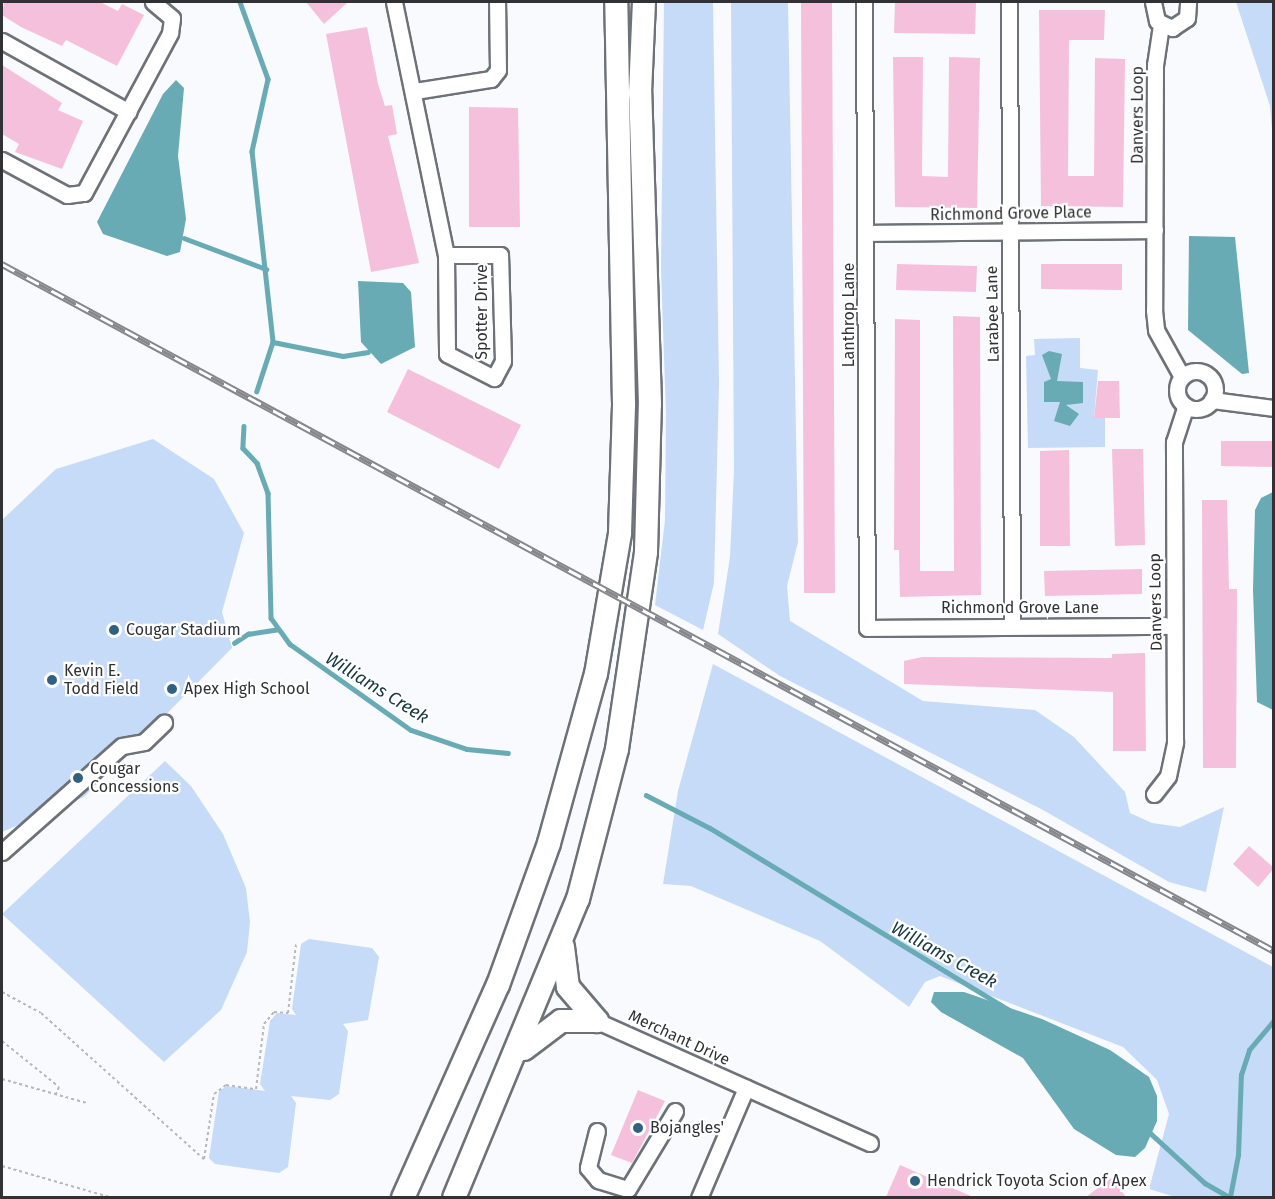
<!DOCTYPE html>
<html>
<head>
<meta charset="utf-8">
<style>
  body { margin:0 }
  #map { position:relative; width:1275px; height:1199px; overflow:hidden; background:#f8fafd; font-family:"Fira Sans",sans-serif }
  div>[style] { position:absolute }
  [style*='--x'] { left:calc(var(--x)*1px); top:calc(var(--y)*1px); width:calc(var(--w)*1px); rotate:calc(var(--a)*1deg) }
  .green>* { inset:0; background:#c5dbf8 }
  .water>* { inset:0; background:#68abb5 }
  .stream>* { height:4.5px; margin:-2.25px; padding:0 2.25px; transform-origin:2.25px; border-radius:2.25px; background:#68abb5 }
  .building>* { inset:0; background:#f5c0db }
  .path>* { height:2px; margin-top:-1px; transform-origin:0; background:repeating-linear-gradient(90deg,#b6b8bb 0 3px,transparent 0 6px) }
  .roads { filter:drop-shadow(2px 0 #6d7279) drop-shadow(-2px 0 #6d7279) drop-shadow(0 2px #6d7279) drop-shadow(0 -2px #6d7279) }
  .minor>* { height:15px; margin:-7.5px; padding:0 7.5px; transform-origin:7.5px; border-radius:7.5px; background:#fff }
  .minor>.ring { margin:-7.5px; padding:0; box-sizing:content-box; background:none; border:15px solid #fff; border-radius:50% }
  .highway>* { height:22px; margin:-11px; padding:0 11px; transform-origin:11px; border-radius:11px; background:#fff }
  .rail>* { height:7px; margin-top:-3.5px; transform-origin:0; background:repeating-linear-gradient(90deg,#fff 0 14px,#85878a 0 28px); box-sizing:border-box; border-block:2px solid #85878a }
  .dots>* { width:16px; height:16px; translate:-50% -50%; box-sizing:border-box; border:3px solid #fff; border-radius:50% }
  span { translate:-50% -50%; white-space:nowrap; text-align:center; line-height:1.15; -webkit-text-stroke:4.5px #fff; paint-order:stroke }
  .street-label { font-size:16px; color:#303235 }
  .poi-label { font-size:16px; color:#303235 }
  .left { translate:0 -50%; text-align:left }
  .water-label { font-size:18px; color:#17383d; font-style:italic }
  .frame { position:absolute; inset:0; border:3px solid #303235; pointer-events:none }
</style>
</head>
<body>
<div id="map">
  <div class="green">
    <i style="clip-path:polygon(664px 2px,713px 2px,719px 384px,714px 583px,703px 630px,655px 605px,665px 520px,666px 414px,661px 269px)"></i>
    <i style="clip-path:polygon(731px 2px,788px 2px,798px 542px,787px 586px,790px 621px,923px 701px,1035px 710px,1074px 737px,1125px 792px,1130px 813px,1152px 823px,1180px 827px,1224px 807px,1206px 892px,1169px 882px,1043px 810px,780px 676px,718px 634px,730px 557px,734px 471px)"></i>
    <i style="clip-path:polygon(1236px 2px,1273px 2px,1273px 140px,1270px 106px)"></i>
    <i style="clip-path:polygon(1080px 338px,1080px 368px,1098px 370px,1094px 418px,1105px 418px,1105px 447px,1028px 448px,1026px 356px,1035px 355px,1034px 339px)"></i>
    <i style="clip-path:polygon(153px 439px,214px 479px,244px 533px,222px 612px,232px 648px,84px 797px,2px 832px,2px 520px,56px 469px)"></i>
    <i style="clip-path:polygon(713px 664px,1273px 967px,1273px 1197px,1175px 1197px,1149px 1189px,1169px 1114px,1157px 1080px,1123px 1047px,940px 976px,925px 982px,909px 1007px,820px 941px,691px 886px,663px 884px,678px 791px)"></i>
    <i style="clip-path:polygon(165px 761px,191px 786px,223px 834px,246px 888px,250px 922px,247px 952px,221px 1010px,164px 1062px,2px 914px)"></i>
    <i style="clip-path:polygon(309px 939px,372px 948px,379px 957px,368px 1020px,343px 1024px,348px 1031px,339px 1094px,330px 1100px,291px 1096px,296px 1103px,288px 1167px,279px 1173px,215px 1164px,209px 1158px,219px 1091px,227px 1086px,265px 1091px,260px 1084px,270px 1021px,277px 1013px,296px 1015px,292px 1009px,301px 944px)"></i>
  </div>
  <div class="water">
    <i style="clip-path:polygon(176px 80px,184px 88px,178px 156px,186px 219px,180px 252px,167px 256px,103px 234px,97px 222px,163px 94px)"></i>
    <i style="clip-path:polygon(1189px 236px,1235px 237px,1249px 373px,1242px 374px,1188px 330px)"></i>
    <i style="clip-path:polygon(358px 281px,403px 283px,411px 292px,415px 347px,381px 364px,361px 342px)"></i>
    <i style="clip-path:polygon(1049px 351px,1062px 354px,1057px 381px,1083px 382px,1083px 403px,1066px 405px,1079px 414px,1070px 426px,1054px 421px,1060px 402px,1044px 402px,1044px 382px,1051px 379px,1042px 355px)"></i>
    <i style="clip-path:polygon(1273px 492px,1274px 492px,1273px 710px,1257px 702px,1253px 590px,1255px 510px,1261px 498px)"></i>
    <i style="clip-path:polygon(934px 992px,964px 992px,1042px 1019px,1110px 1050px,1149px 1077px,1157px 1096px,1157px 1121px,1145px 1148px,1135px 1157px,1116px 1155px,1074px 1129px,1023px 1058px,941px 1012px,931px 1002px)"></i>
  </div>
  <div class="stream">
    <i style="--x:240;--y:2;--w:82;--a:70"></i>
    <i style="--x:268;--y:79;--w:74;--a:102.5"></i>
    <i style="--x:252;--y:151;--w:192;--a:83.7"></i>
    <i style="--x:273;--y:342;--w:52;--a:108.1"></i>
    <i style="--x:184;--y:238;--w:88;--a:20.7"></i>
    <i style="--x:273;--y:342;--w:71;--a:11.3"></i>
    <i style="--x:343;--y:356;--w:25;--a:-9"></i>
    <i style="--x:244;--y:426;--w:22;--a:93"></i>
    <i style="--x:243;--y:448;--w:21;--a:47"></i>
    <i style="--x:257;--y:463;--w:32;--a:70"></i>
    <i style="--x:268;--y:493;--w:125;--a:88.6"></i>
    <i style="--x:271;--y:618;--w:32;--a:54"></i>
    <i style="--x:290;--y:644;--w:148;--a:35.4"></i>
    <i style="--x:411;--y:730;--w:59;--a:18.7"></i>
    <i style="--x:467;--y:749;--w:41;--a:5.6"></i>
    <i style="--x:234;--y:643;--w:17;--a:-33"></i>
    <i style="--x:248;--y:634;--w:30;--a:-9"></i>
    <i style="--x:646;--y:795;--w:72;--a:27.3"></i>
    <i style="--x:710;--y:828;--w:350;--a:31.3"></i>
    <i style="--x:1147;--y:1130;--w:79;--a:42.4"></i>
    <i style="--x:1205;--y:1183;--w:30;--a:30"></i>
    <i style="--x:1230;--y:1197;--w:43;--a:-79.2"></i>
    <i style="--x:1238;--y:1155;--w:80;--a:-87.9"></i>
    <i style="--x:1241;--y:1075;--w:26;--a:-72"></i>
    <i style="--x:1249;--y:1050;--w:39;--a:-50"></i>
  </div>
  <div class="building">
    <i style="clip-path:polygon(4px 2px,100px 2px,118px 11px,122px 4px,144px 15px,117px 66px,66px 40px,62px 46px,21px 27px,2px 15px)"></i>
    <i style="clip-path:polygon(306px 2px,348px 2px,324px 24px)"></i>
    <i style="clip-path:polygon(801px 2px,832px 2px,835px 593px,804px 593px)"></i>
    <i style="clip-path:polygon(895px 2px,976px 3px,975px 34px,894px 33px)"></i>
    <i style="clip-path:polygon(1039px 10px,1105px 10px,1104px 40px,1069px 40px,1068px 176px,1094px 176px,1095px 58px,1125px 59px,1123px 207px,1041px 206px)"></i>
    <i style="clip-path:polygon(367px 27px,378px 84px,385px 106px,392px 105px,397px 134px,388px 136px,419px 263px,371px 272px,326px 34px)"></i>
    <i style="clip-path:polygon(893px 57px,923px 57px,922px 176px,948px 177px,949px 57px,980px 58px,977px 208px,895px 207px)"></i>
    <i style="clip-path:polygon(2px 65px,62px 103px,58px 110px,83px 121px,62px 169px,15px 152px,19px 144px,2px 134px)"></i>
    <i style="clip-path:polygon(469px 107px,518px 108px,520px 227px,469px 227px)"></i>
    <i style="clip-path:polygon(897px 264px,977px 266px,976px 292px,896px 290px)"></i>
    <i style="clip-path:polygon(1041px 264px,1122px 264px,1122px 290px,1041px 289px)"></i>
    <i style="clip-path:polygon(953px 316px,980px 317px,981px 595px,900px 597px,899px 550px,894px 550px,895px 319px,920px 320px,920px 571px,954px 571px)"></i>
    <i style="clip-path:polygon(408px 369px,521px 425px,499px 469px,387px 412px)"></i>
    <i style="clip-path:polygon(1098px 381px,1119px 381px,1120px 418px,1094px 418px)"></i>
    <i style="clip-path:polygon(1221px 441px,1274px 441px,1274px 467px,1221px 466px)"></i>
    <i style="clip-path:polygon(1112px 449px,1143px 449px,1145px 545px,1115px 546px)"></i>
    <i style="clip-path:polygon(1069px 450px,1070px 546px,1040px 546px,1040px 451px)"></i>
    <i style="clip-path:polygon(1202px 500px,1227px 500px,1229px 589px,1237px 589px,1236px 768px,1203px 768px)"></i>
    <i style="clip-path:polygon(1142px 569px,1142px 594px,1045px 596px,1044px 571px)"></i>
    <i style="clip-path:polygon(1145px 653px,1146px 751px,1113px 751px,1113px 692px,904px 684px,904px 661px,922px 657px,1112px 658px,1112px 654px)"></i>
    <i style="clip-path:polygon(1249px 846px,1274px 868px,1258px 887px,1233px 864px)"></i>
    <i style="clip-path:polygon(638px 1090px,665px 1101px,632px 1163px,611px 1155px)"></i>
    <i style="clip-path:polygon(900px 1165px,973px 1197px,886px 1197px)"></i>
    <i style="clip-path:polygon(1111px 1178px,1126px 1197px,1086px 1197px)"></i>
  </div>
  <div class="path">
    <i style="--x:2;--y:992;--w:44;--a:28.3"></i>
    <i style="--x:41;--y:1013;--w:219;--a:41.9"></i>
    <i style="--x:204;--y:1159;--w:66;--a:-81.3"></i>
    <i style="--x:214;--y:1094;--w:15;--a:-37"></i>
    <i style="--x:226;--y:1085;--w:30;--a:8"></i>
    <i style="--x:256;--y:1089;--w:65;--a:-83"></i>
    <i style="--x:264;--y:1024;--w:16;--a:-50"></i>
    <i style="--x:274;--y:1012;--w:14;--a:4"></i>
    <i style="--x:288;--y:1013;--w:69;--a:-83.4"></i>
    <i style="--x:2;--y:1041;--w:73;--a:38.9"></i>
    <i style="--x:59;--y:1087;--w:8;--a:113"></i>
    <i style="--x:2;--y:1079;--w:88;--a:15.8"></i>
    <i style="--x:2;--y:1166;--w:116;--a:16.1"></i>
  </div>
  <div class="roads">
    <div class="minor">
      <i style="--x:394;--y:2;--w:258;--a:78.4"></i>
      <i style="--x:446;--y:255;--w:99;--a:89.4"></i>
      <i style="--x:447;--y:354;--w:53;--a:27.1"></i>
      <i style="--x:494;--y:378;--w:19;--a:-62"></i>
      <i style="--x:503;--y:361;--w:106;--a:-91.6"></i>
      <i style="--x:500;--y:255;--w:54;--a:180"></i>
      <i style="--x:864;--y:2;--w:626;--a:89.73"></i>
      <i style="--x:867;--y:628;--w:307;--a:-0.4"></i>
      <i style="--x:1009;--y:2;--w:624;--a:89.72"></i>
      <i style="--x:1153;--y:2;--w:19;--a:78"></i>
      <i style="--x:1157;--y:21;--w:17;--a:25"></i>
      <i style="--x:1172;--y:28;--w:18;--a:-34"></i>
      <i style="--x:1187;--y:18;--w:16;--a:-86"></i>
      <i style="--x:1161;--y:25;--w:40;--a:98.5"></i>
      <i style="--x:1155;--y:65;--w:245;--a:90.2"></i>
      <i style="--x:1154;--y:310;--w:20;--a:84"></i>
      <i style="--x:1156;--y:330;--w:54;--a:61"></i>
      <i style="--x:2;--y:41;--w:145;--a:29.2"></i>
      <i style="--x:415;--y:91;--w:77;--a:-9"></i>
      <i style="--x:491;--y:79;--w:11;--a:-52"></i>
      <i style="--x:498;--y:70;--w:68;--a:-90.8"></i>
      <i style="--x:2;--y:160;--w:74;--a:28.3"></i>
      <i style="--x:67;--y:195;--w:17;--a:-7"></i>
      <i style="--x:84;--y:193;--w:182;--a:-61.7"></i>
      <i style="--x:170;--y:33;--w:15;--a:-82"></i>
      <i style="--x:172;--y:18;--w:25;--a:-140"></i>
      <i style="--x:867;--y:233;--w:288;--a:-0.6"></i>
      <i class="ring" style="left:1177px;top:371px;width:23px;height:23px"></i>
      <i style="--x:1212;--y:400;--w:63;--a:7.4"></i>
      <i style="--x:1154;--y:794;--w:23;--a:-52"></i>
      <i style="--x:1168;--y:776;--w:35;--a:-78"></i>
      <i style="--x:1175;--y:742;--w:300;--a:-90.2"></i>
      <i style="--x:1174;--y:442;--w:38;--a:-72"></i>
      <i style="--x:2;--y:852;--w:160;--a:-41.5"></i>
      <i style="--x:122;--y:746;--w:22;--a:-10"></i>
      <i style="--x:144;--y:742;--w:28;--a:-44"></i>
      <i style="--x:597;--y:1021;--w:299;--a:24.1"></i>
      <i style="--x:597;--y:1131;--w:38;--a:104"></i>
      <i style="--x:588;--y:1168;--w:16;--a:50"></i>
      <i style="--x:598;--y:1180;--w:31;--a:17"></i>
      <i style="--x:628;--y:1189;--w:91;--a:-58.9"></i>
      <i style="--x:699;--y:1198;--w:120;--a:-66.9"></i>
    </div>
    <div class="highway">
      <i style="--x:563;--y:947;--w:40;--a:82.9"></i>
      <i style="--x:568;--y:987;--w:45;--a:49.5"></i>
      <i style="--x:524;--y:1049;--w:46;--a:-37.1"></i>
      <i style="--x:561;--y:1021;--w:36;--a:0"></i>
      <i style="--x:403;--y:1198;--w:233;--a:-66"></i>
      <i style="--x:498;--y:985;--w:151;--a:-70.2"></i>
      <i style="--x:549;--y:843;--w:175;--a:-74.5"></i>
      <i style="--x:596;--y:674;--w:143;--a:-80.3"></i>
      <i style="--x:620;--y:533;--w:129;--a:-88.2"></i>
      <i style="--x:624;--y:404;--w:402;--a:-91.1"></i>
      <i style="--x:454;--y:1198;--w:324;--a:-67.5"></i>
      <i style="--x:578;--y:899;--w:155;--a:-75.4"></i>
      <i style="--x:617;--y:749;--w:199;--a:-81.6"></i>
      <i style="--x:646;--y:552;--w:148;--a:-88.5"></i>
      <i style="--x:650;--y:404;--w:311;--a:-91.8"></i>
      <i style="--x:640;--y:93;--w:91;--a:-87.5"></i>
    </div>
  </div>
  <div class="rail">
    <i style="--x:2;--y:264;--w:1446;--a:28.37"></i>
  </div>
  <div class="dots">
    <i style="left:114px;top:630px;background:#316180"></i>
    <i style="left:52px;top:680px;background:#316180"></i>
    <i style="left:172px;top:689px;background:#316180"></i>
    <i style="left:78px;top:778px;background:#316180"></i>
    <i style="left:638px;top:1128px;background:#316180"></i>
    <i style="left:915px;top:1181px;background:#316180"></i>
  </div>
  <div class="street-label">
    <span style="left:1138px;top:115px;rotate:-90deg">Danvers Loop</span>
    <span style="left:1011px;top:214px;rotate:-1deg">Richmond Grove Place</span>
    <span style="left:482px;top:312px;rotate:-90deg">Spotter Drive</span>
    <span style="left:993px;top:314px;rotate:-91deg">Larabee Lane</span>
    <span style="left:849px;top:315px;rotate:-90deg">Lanthrop Lane</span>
    <span style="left:1156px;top:602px;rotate:-91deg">Danvers Loop</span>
    <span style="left:1020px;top:608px">Richmond Grove Lane</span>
    <span style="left:679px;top:1038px;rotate:25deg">Merchant Drive</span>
  </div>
  <div class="poi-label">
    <span class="left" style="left:126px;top:630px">Cougar Stadium</span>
    <span class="left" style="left:64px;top:680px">Kevin E.<br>Todd Field</span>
    <span class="left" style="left:184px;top:689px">Apex High School</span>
    <span class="left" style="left:90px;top:778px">Cougar<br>Concessions</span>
    <span class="left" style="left:650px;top:1128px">Bojangles'</span>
    <span class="left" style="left:927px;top:1181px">Hendrick Toyota Scion of Apex</span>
  </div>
  <div class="water-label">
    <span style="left:377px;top:688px;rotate:32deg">Williams Creek</span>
    <span style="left:944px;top:955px;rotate:29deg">Williams Creek</span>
  </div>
  <div class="frame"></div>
</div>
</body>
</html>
